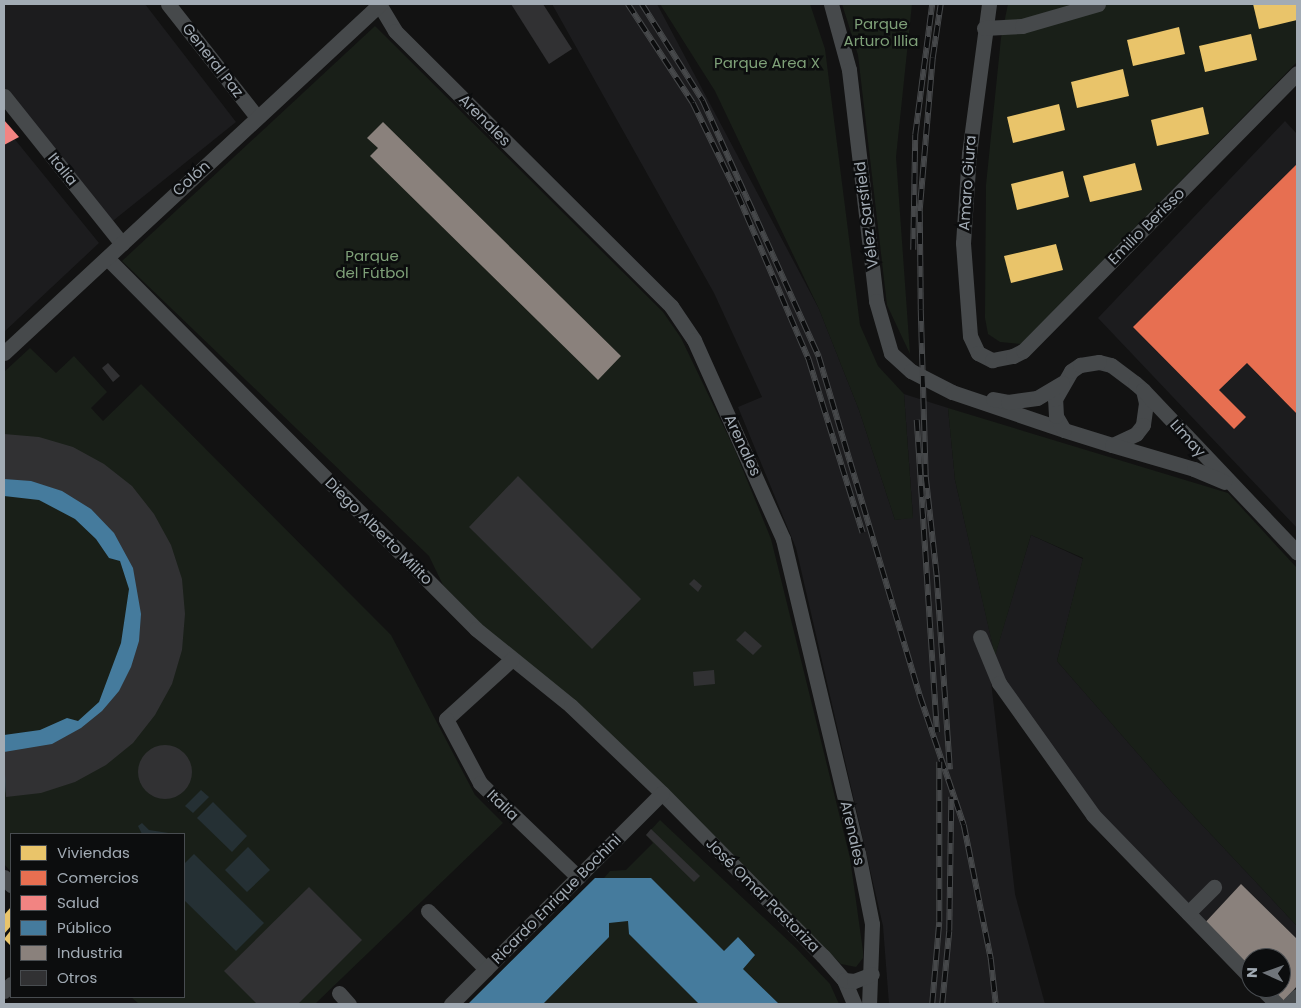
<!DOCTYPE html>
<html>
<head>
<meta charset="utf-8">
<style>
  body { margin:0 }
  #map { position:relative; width:1301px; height:1008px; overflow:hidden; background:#121212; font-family:Poppins,sans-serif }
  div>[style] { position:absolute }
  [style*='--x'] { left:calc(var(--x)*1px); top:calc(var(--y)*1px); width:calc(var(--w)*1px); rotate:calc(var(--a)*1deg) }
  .built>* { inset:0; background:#1c1c1e }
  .green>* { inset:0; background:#191f18 }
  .water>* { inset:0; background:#253034 }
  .homes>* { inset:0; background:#e9c46a }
  .shops>* { inset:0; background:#e76f51 }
  .health>* { inset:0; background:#f28482 }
  .public>* { inset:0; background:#457b9d }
  .industry>* { inset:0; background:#8a817c }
  .building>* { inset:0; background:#313133 }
  .round { border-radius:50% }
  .street>* { height:15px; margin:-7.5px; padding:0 7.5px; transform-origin:7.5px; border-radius:7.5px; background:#46494b }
  .rail>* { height:5.5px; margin-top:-2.75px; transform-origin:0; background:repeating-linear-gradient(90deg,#0c0d0e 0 11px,#46484a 0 22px); box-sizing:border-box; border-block:1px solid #46484a }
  span { translate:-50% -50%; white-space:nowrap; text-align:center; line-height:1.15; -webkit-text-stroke:5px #0c0d0e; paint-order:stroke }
  .park-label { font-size:15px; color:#7ea078 }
  .street-label { font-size:15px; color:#a2abb4 }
  .frame { position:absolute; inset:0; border:5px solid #a2abb4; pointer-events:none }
  .legend { position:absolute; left:10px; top:833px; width:175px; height:165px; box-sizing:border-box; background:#0c0d0e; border:1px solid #484c50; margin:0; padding:6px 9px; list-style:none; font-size:15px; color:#a2abb4 }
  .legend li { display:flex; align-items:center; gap:10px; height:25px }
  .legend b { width:25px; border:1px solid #484c50 }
  .north { position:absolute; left:1241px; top:948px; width:50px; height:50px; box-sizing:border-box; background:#0c0d0e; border:1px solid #484c50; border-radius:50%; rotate:272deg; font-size:14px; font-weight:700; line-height:20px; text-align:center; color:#a2abb4 }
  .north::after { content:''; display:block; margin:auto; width:18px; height:22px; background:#70757b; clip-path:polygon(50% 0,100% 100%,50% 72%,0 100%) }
</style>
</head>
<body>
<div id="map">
  <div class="built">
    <i style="clip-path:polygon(4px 4px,145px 4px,236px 122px,109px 224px,4px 95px)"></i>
    <i style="clip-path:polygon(552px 4px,657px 4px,819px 309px,859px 410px,895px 520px,913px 517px,904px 394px,948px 408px,955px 480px,995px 655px,1031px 535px,1083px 559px,1057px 661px,1174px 795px,1297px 926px,1297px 1004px,1267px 1004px,1251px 988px,1281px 988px,1281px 958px,1251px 958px,1251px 988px,1091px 824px,991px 681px,1015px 894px,1045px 1004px,889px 1004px,883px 926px,796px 548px,738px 407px,762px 397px,714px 293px)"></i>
    <i style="clip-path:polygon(1285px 121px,1297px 134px,1297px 528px,1098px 318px)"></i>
    <i style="clip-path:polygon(4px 126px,99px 243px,4px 332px)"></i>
  </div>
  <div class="green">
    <i style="clip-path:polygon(660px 4px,810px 4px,825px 49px,860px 325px,878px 366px,904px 394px,913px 518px,895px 520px,859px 410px,819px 309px,715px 91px)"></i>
    <i style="clip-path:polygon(842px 4px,912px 4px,896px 157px,910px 354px,887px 305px,858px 55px)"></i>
    <i style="clip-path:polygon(1008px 4px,1297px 4px,1297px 62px,1021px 344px,1000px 342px,988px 334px,985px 318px,986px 185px,1001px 38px)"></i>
    <i style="clip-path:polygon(375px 26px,663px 312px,681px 338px,734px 448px,771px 539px,850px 858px,863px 951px,863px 958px,856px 967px,841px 964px,577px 702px,487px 630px,443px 585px,429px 556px,122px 261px)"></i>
    <i style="clip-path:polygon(30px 348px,56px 373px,74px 356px,107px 392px,91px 408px,103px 421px,141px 384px,391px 635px,475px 795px,503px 823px,315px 1004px,139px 1004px,131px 997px,184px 997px,184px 834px,11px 834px,11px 872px,4px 864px,4px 372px)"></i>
    <i style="clip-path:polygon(948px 408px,1228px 493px,1297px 568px,1297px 926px,1174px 795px,1057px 661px,1083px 558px,1031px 535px,995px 656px,955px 480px)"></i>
    <i style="clip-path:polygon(660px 820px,796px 948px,830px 984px,839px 1004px,468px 1004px,595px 878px,604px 878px,610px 871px,626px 870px,653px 843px,646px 835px)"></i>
  </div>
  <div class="water">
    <i style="clip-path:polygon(201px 790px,209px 797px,193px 813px,185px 806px)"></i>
    <i style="clip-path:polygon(213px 802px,247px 836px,232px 852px,197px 818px)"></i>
    <i style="clip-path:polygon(142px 823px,149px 830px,175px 834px,142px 834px,138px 826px)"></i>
    <i style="clip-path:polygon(248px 847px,270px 870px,247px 892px,225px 870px)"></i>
    <i style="clip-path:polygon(194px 854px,264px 923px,236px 951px,184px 900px,184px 864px)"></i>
  </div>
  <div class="homes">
    <i style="clip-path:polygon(1253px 4px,1297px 4px,1297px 20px,1259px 29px)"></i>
    <i style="clip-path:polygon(1179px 27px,1185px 54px,1133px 66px,1127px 40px)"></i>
    <i style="clip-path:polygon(1251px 34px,1257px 60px,1205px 72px,1199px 46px)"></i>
    <i style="clip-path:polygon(1123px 69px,1129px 96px,1077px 108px,1071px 82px)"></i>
    <i style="clip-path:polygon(1059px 104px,1065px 130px,1013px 143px,1007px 117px)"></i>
    <i style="clip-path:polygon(1203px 107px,1209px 134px,1157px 146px,1151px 120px)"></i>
    <i style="clip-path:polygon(1135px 163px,1142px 190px,1090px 202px,1083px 176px)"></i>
    <i style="clip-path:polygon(1063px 171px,1069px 197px,1017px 210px,1011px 184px)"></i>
    <i style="clip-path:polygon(1056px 244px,1063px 270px,1011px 283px,1004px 256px)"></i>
    <i style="clip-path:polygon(11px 907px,11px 926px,4px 934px,4px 915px)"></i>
    <i style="clip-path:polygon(11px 930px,11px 946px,4px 939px)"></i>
  </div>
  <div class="shops">
    <i style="clip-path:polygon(1297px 164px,1297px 414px,1247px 363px,1219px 390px,1246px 417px,1234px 429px,1133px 327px)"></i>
  </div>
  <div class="health">
    <i style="clip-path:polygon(4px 120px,19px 137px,4px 145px)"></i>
  </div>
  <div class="public">
    <i style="clip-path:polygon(4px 436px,38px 439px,72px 449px,103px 466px,130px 488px,152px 515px,169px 545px,179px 579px,183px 614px,180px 649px,170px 683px,154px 714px,132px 741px,105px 764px,74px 780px,41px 791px,6px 794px,4px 735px,40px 730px,67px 718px,78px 721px,99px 702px,121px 643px,129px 589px,120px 561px,109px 558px,96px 539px,75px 519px,39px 500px,4px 496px)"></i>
    <i style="clip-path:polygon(595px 878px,651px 878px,724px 951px,738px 937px,755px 955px,743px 969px,779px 1004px,699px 1004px,629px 934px,628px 921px,609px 923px,609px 937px,543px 1004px,468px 1004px)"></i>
  </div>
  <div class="industry">
    <i style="clip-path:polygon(383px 122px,621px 356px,598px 380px,370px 156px,378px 148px,367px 138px)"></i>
    <i style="clip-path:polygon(1241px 884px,1297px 939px,1297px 986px,1282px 1003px,1266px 988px,1281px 988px,1281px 958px,1251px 958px,1251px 974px,1201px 927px)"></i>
  </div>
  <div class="building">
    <i style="clip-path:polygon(511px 4px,543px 4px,572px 49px,549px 64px)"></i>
    <i style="clip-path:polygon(108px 363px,120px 376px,113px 382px,102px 368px)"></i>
    <i style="clip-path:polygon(4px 434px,39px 437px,73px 447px,104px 464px,132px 486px,154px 514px,171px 545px,182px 579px,185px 614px,182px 650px,172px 684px,155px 715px,133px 743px,106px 765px,75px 782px,41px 793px,6px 797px,4px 752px,52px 744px,81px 728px,102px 711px,119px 691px,131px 667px,139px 641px,141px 614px,133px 568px,114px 533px,91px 509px,62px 491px,31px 481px,4px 479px)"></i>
    <i style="clip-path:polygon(518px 476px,641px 599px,592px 649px,469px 527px)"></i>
    <i style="clip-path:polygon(694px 579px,702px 586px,698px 592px,689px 584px)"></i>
    <i style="clip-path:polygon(745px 631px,762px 646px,753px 655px,736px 640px)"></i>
    <i style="clip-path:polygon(714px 670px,715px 684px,694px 686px,693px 672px)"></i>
    <i class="round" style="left:138px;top:745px;width:54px;height:54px"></i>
    <i style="clip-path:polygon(651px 829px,700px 876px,694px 882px,646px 835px)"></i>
    <i style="clip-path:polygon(309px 887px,362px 940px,298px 1004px,257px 1004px,224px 971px)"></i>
  </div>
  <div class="street">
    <i style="--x:168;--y:4;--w:144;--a:51.8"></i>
    <i style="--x:379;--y:4;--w:31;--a:59"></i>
    <i style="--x:395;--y:31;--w:390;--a:44.9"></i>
    <i style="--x:671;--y:306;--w:41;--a:55.9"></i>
    <i style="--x:694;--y:340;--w:218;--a:65.9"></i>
    <i style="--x:783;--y:539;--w:323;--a:76.6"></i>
    <i style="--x:858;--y:853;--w:72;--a:78.8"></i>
    <i style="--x:872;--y:924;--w:80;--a:92.1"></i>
    <i style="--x:831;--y:4;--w:68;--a:74.7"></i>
    <i style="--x:849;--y:70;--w:233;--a:83.3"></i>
    <i style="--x:876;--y:301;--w:54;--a:73.9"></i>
    <i style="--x:891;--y:353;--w:27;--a:42"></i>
    <i style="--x:911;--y:371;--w:46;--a:27.1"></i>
    <i style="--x:952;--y:392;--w:118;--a:18.7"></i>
    <i style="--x:989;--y:4;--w:150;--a:97.6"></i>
    <i style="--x:969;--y:153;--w:90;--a:93.8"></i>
    <i style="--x:963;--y:243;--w:93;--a:85.7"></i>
    <i style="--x:970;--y:336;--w:19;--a:65"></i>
    <i style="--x:978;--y:353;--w:16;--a:27"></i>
    <i style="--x:992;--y:360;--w:21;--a:-11"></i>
    <i style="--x:1013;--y:356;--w:11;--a:-27"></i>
    <i style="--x:1023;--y:351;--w:390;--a:-45.4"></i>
    <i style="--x:984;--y:28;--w:38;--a:-3"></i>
    <i style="--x:1022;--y:26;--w:79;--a:-16.1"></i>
    <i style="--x:4;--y:96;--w:189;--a:51.4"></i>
    <i style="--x:107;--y:258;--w:523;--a:45.15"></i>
    <i style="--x:476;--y:629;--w:122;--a:39"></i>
    <i style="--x:571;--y:706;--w:126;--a:43.7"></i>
    <i style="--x:662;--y:793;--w:229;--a:45.4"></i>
    <i style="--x:823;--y:956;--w:32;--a:49"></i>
    <i style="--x:844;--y:980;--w:26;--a:67"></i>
    <i style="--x:4;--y:353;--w:513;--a:-42.87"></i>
    <i style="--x:1099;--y:362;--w:12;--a:14"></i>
    <i style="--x:1111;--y:365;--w:30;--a:37"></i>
    <i style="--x:1135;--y:383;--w:11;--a:41"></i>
    <i style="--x:1143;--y:390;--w:13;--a:77"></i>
    <i style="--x:1146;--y:403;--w:22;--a:98"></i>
    <i style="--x:1143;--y:425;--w:11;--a:128"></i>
    <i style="--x:1136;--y:434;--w:26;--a:155"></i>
    <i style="--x:1112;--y:445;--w:50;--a:-162.6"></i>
    <i style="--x:1064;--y:430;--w:16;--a:-120"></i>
    <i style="--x:1056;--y:416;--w:17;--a:-93"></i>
    <i style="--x:1055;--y:399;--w:32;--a:-60"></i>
    <i style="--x:1071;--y:371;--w:11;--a:-34"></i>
    <i style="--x:1080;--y:365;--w:19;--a:-9"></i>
    <i style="--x:1143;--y:390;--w:224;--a:46.5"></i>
    <i style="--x:993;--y:399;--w:15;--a:11"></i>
    <i style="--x:1008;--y:402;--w:29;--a:-8"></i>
    <i style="--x:1037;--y:398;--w:29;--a:-31"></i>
    <i style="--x:1112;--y:445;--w:85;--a:16.3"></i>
    <i style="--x:1194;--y:469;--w:33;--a:23"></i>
    <i style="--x:980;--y:637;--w:50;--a:67.6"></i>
    <i style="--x:999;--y:683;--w:162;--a:54.5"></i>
    <i style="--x:1093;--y:815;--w:227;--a:45.9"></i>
    <i style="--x:512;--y:659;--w:89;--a:137.7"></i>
    <i style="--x:446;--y:719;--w:72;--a:62"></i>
    <i style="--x:480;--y:783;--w:136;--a:43.8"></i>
    <i style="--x:4;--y:877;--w:11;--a:49"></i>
    <i style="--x:428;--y:911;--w:82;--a:45"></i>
    <i style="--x:1188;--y:913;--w:37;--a:-45"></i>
    <i style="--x:844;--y:980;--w:10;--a:6"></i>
    <i style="--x:854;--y:981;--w:19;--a:-21"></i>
    <i style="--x:1261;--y:988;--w:23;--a:45"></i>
    <i style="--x:4;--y:991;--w:10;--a:-45"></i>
    <i style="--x:339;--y:993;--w:15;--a:48"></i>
    <i style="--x:451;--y:1004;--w:298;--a:-45"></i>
    <i style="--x:1289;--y:1004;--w:11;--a:-45"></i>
  </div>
  <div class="rail">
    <i style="--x:628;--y:4;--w:118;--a:56.7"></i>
    <i style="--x:693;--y:103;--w:102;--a:63.9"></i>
    <i style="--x:738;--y:195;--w:180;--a:66.7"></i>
    <i style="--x:809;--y:360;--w:181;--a:72.7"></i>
    <i style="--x:642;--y:4;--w:115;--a:57.8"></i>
    <i style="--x:703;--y:101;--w:281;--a:65.6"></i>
    <i style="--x:819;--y:357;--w:354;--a:73.4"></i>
    <i style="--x:920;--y:696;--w:136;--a:71.2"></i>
    <i style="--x:964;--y:825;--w:137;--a:78.6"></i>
    <i style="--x:991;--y:959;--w:45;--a:83.7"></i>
    <i style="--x:941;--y:4;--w:55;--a:98.4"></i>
    <i style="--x:933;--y:58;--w:154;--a:94.9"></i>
    <i style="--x:920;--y:211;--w:99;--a:89.4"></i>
    <i style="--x:921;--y:310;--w:167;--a:88.3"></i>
    <i style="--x:926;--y:477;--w:101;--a:83.7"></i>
    <i style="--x:937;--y:577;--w:193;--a:86.1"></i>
    <i style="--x:913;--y:250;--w:115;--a:-89"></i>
    <i style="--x:915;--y:135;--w:132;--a:-82.6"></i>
    <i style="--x:917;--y:420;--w:313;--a:86.3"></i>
    <i style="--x:932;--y:1004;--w:82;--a:-85.1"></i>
    <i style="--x:939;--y:922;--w:160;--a:-90"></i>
    <i style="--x:942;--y:1004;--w:73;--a:-84.5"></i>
    <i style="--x:949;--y:931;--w:134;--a:-89.1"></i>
  </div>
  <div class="park-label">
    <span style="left:881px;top:32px">Parque<br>Arturo Illia</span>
    <span style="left:767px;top:63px">Parque Area X</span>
    <span style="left:372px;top:264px">Parque<br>del Fútbol</span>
  </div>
  <div class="street-label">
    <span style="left:213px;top:60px;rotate:52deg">General Paz</span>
    <span style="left:485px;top:120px;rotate:45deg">Arenales</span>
    <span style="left:63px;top:169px;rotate:51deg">Italia</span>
    <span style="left:191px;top:178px;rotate:-42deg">Colón</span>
    <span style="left:967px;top:183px;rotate:-86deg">Amaro Giura</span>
    <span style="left:866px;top:215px;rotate:-97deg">Vélez Sarsfield</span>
    <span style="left:1146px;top:226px;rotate:-45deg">Emilio Berisso</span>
    <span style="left:1188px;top:438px;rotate:48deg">Limay</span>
    <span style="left:743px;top:445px;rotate:65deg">Arenales</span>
    <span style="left:379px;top:531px;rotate:45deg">Diego Alberto Milito</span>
    <span style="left:503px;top:805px;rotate:44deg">Italia</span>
    <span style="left:853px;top:833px;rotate:77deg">Arenales</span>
    <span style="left:763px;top:895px;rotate:45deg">José Omar Pastoriza</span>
    <span style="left:556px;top:899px;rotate:-45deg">Ricardo Enrique Bochini</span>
  </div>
  <div class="frame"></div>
  <ul class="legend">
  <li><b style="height:14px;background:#e9c46a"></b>Viviendas</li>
  <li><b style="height:14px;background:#e76f51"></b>Comercios</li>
  <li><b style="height:14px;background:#f28482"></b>Salud</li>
  <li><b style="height:14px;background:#457b9d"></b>Público</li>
  <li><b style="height:14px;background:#8a817c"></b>Industria</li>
  <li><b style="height:14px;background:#313133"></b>Otros</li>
  </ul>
  <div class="north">N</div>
</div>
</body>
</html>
